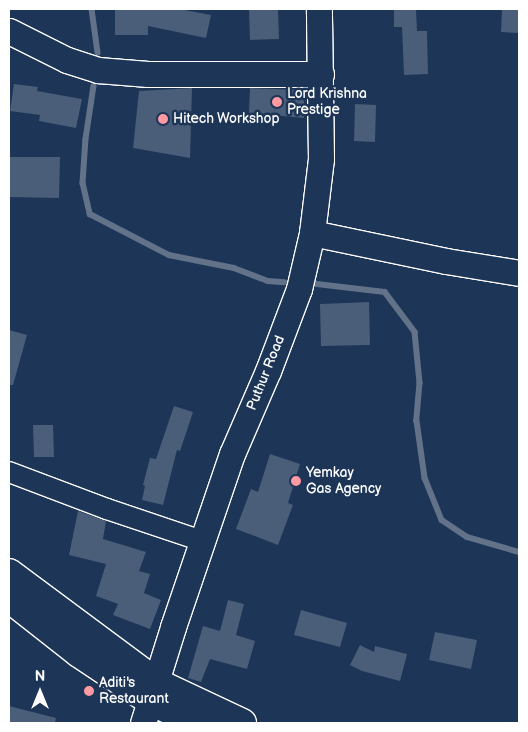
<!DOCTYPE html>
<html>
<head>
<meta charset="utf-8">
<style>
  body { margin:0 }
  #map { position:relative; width:528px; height:732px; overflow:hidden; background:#1d3557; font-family:"Balsamiq Sans",sans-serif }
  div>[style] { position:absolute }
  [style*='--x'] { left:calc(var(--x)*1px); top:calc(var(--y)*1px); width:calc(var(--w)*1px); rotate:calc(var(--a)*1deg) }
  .stream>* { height:5.5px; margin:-2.75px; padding:0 2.75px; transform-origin:2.75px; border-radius:2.75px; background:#617289 }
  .building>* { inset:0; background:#4a5d79 }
  .roads { filter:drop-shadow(1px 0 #fff) drop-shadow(-1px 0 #fff) drop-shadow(0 1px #fff) drop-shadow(0 -1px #fff) }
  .minor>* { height:20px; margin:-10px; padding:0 10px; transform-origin:10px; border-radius:10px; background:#1d3557 }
  .tertiary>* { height:25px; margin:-12.5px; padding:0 12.5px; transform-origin:12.5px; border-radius:12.5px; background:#1d3557 }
  .trunk>* { height:28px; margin:-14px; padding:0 14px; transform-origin:14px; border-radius:14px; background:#1d3557 }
  .dots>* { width:14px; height:14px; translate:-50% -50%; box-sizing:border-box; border:2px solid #1d3557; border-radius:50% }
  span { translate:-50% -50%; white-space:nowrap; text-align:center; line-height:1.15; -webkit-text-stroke:5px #1d3557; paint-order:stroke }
  .poi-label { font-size:14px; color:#fff }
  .left { translate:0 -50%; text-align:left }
  .street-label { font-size:14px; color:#fff }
  .frame { position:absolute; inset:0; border:10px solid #fff; pointer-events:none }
  .north { position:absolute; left:15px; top:667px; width:50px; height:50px; -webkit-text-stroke:4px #1d3557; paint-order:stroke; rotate:0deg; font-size:14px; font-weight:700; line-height:20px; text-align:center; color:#fff }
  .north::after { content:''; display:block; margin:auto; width:18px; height:22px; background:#fff; clip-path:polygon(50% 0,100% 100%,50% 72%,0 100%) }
</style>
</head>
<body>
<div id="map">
  <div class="stream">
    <i style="--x:92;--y:9;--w:44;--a:82.2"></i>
    <i style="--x:94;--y:86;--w:54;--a:98.6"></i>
    <i style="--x:86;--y:139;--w:44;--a:93.9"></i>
    <i style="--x:83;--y:183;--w:32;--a:77"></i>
    <i style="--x:90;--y:214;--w:89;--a:27.4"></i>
    <i style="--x:169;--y:255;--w:66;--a:11.3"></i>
    <i style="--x:234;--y:268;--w:36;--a:21"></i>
    <i style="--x:268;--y:281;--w:16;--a:4"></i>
    <i style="--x:317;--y:284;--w:68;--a:6.7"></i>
    <i style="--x:385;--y:292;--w:50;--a:53.1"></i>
    <i style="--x:415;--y:332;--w:51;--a:84.4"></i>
    <i style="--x:420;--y:383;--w:38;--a:95"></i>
    <i style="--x:417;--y:421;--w:58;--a:82"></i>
    <i style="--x:425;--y:478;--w:45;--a:68"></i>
    <i style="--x:442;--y:520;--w:30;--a:34"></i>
    <i style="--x:467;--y:537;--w:54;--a:16.1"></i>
  </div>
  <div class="building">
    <i style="clip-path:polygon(115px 9px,179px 9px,211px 15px,206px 38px,148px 26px,148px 35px,115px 35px)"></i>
    <i style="clip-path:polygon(249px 9px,278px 9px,279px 39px,250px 40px)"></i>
    <i style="clip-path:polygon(394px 9px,416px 9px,417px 31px,427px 31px,428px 74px,404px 75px,402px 27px,394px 27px)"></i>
    <i style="clip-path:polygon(502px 9px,519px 9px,519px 33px,501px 32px)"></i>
    <i style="clip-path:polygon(14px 84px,38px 87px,37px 91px,82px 99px,76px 128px,39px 121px,40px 115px,10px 111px)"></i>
    <i style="clip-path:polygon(192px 88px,190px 158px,133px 148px,139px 91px)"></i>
    <i style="clip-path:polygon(250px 88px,304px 90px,304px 118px,249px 113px)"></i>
    <i style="clip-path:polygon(355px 104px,376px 105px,375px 142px,354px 141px)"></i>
    <i style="clip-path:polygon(9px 157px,60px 157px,59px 198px,9px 197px)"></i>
    <i style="clip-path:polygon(369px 302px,370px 345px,321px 346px,320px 304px)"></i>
    <i style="clip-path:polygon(9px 330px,27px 335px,13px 385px,9px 385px)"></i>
    <i style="clip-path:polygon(174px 406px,193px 412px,180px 451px,177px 450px,163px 505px,142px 500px,145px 486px,143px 485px,150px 458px,156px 459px)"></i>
    <i style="clip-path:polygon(33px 425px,53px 425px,54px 457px,34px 457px)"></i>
    <i style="clip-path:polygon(270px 454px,300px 464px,288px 503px,293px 505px,278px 545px,236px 529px,251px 489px,258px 492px)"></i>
    <i style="clip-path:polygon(78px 511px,106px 521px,103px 539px,146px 552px,139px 571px,150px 574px,144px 593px,161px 600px,150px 629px,113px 615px,118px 604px,96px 596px,106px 564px,69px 555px)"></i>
    <i style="clip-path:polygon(228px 600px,244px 604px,236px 635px,255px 641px,247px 669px,210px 659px,201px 682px,188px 678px,203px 626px,220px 631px)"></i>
    <i style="clip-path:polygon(301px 610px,347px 623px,340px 647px,294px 635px)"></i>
    <i style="clip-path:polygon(435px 632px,477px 640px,471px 669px,429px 660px)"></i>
    <i style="clip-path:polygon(360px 645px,374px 652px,375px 646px,407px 654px,400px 681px,362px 671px,350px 665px)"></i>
    <i style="clip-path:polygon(9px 706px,56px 718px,55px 723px,9px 723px)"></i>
  </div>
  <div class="roads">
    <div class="minor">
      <i style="--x:9;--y:472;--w:105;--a:20.7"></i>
      <i style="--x:107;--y:509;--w:100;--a:18.6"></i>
    </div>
    <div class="tertiary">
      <i style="--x:9;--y:31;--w:65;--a:26.6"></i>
      <i style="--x:67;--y:60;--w:33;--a:18"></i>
      <i style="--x:98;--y:70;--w:50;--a:4.6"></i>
      <i style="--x:148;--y:74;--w:173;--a:0"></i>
      <i style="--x:312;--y:233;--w:137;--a:11.8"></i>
      <i style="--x:446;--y:261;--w:74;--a:9.3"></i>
      <i style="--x:143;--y:723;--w:101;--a:-72.6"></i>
      <i style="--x:173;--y:627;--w:183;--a:-71.2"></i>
      <i style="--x:232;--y:454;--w:90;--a:-66.6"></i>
      <i style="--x:268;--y:371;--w:88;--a:-69.3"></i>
      <i style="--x:299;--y:289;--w:57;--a:-76.9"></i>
      <i style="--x:312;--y:233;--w:75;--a:-83.1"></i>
      <i style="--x:321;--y:159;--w:150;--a:-90.8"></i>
    </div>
    <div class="trunk">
      <i style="--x:9;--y:573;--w:184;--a:36.6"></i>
      <i style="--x:157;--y:683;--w:94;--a:25.2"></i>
      <i style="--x:9;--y:598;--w:89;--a:38.2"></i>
      <i style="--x:79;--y:653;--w:87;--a:33.7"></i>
      <i style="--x:151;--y:701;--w:50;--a:26.1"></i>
    </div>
  </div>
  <div class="dots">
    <i style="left:277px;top:102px;background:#ff9aa2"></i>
    <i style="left:163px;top:119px;background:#ff9aa2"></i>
    <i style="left:296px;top:481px;background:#ff9aa2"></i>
    <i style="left:89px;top:691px;background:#ff9aa2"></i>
  </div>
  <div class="poi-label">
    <span class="left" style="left:287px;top:102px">Lord Krishna<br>Prestige</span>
    <span class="left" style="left:173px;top:119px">Hitech Workshop</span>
    <span class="left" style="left:306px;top:481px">Yemkay<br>Gas Agency</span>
    <span class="left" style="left:99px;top:691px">Aditi's<br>Restaurant</span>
  </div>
  <div class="street-label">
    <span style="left:266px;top:373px;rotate:-68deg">Puthur Road</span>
  </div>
  <div class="frame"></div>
  <div class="north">N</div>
</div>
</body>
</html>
